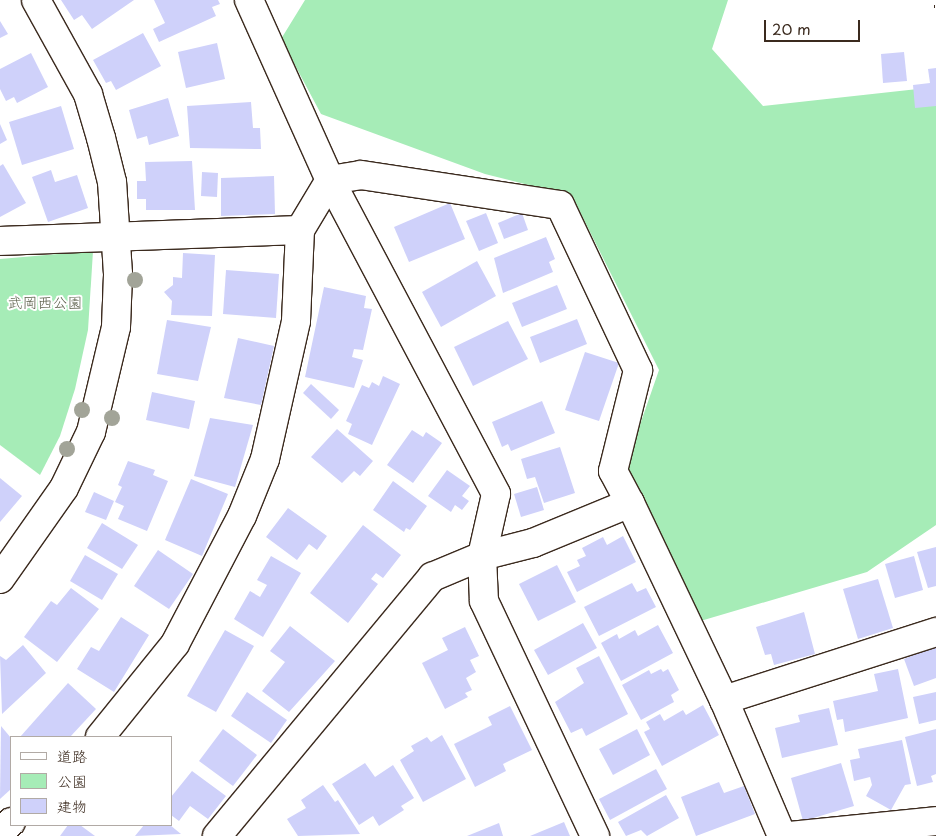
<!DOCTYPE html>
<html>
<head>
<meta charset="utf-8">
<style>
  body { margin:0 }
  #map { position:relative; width:936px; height:836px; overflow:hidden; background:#fff; font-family:"Playpen Sans","Klee One",sans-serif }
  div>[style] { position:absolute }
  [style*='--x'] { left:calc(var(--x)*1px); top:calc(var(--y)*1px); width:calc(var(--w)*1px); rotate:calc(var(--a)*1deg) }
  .green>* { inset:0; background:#a6ecb7 }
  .building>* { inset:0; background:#cfd1fa }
  .path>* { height:3px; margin-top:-1.5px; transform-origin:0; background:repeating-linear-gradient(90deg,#3b2a1e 0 1px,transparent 0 5px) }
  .roads { filter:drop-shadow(1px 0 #3b2a1e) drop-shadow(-1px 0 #3b2a1e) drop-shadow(0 1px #3b2a1e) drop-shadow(0 -1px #3b2a1e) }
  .minor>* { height:28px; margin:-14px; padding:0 14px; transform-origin:14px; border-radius:14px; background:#fff }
  .trees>* { width:16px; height:16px; margin:-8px; border-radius:50%; background:#a2a498 }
  span { translate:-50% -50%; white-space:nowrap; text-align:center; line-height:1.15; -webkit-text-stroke:4px #fff; paint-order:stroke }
  .park-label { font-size:15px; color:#565a44 }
  .legend { position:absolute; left:10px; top:736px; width:162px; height:90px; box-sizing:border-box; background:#fff; border:1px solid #b1aaa5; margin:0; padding:6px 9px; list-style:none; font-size:15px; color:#3b2a1e }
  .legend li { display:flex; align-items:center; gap:10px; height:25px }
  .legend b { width:25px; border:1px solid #b1aaa5 }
  .scale { position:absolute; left:764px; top:20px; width:96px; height:22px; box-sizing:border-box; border:2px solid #3b2a1e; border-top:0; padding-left:6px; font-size:15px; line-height:18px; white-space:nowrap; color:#3b2a1e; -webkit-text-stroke:4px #fff; paint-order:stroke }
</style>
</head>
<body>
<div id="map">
  <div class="green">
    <i style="clip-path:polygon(305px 0,728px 0,712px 49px,763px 106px,936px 87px,936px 525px,867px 572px,697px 622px,626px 465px,659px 370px,572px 196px,485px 174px,321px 114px,281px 39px)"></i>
    <i style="clip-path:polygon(93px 251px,88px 330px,75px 389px,60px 436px,40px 475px,0 445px,0 259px)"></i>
  </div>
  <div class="building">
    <i style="clip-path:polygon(61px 0,134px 0,92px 29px,82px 15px,74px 20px)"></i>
    <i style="clip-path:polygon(154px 0,218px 0,220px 4px,212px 7px,216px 16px,159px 42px,153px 29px,165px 23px)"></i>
    <i style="clip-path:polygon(0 21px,8px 34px,0 38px)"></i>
    <i style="clip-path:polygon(143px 33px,161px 66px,116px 90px,111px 81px,106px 83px,93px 60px)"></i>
    <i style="clip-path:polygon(217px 43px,225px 79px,186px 88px,178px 52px)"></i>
    <i style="clip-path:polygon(904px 52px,907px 81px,883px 83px,881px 54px)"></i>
    <i style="clip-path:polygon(31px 53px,48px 87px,17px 103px,14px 97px,6px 101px,0 89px,0 69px)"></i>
    <i style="clip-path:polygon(936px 68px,936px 106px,915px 108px,913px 85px,930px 83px,928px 69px)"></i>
    <i style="clip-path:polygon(168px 98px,179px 136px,149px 145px,147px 136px,137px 139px,129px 110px)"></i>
    <i style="clip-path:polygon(251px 102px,253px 128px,260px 128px,261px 149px,190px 148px,187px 106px)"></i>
    <i style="clip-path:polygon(61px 106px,74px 149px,22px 165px,9px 122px)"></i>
    <i style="clip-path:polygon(0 124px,7px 140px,0 144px)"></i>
    <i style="clip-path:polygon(192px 161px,195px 210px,146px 210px,146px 199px,137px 199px,137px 181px,146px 181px,145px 162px)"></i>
    <i style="clip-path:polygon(3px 164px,26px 203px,0 217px,0 166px)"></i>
    <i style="clip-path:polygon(51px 170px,55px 182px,77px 175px,88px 208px,48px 222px,32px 177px)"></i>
    <i style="clip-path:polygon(202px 172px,218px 173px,217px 197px,201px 196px)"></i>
    <i style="clip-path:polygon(274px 176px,275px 214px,221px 216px,221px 178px)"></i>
    <i style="clip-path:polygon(450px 203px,465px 239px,409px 262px,394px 227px)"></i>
    <i style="clip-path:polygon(486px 213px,498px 243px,479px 251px,466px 221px)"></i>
    <i style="clip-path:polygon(522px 213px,528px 230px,504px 239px,498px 223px)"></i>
    <i style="clip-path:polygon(546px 237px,555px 259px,549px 262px,553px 272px,503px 293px,494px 258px)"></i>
    <i style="clip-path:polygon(183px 253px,215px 255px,212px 316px,171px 315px,172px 301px,164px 292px,173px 285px,173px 277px,182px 278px)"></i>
    <i style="clip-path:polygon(477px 261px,496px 296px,441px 327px,422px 292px)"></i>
    <i style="clip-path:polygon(226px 270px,279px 274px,276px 318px,223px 314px)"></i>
    <i style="clip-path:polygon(557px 285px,567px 309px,522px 327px,512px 303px)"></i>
    <i style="clip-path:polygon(324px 287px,366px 296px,364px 308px,372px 309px,363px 350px,354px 349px,352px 357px,363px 360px,354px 388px,305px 377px)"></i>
    <i style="clip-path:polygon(577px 319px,587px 344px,540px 363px,530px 337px)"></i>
    <i style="clip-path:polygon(167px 320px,211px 327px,198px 381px,157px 374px)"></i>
    <i style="clip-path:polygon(508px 321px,528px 359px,473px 386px,454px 347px)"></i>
    <i style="clip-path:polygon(238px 338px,274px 346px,261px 405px,224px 398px)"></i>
    <i style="clip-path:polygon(585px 352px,619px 363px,599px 421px,565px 410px)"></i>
    <i style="clip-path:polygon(383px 376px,400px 384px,372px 445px,348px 434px,352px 424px,346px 421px,362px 385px,369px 388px,372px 382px,379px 386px)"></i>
    <i style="clip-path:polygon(311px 384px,339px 410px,331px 419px,303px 393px)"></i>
    <i style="clip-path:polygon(152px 392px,195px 401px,189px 429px,146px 420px)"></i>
    <i style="clip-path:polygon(542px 401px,555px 433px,511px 451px,508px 444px,502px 447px,492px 422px)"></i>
    <i style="clip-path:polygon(210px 418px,253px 425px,235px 487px,194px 476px)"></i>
    <i style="clip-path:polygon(337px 429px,373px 461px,360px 476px,354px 471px,342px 483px,311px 457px)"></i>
    <i style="clip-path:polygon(412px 430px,423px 437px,426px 432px,442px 443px,413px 483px,387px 465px)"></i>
    <i style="clip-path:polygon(560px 447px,575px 493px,544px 503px,535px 477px,527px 479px,521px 459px)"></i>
    <i style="clip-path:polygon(128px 461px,155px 470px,153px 475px,168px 481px,147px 531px,118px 519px,124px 506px,115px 502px,122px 487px,118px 485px)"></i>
    <i style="clip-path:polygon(447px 470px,470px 486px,462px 496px,469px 501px,462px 510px,455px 505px,451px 512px,428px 496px)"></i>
    <i style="clip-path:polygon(0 478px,22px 496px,0 522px)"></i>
    <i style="clip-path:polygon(191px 479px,228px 494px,202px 556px,165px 540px)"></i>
    <i style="clip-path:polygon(393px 481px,427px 506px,410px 530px,406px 528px,404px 532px,373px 510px)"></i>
    <i style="clip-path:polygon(537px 487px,544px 510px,521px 517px,514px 494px)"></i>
    <i style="clip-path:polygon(94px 492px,114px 501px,106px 520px,85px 512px)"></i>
    <i style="clip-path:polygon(288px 508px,327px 536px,317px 550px,309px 544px,297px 560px,266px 537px)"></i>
    <i style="clip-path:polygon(102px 523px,138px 545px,122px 569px,87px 548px)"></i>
    <i style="clip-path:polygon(363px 525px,401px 555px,383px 578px,376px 573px,371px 579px,378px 584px,348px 623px,310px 593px)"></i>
    <i style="clip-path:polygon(623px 536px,636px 562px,577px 592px,567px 572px,580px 566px,577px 560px,586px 556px,582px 548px,603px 537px,607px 545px)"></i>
    <i style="clip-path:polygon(936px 547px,936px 586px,928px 588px,917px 552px)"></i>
    <i style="clip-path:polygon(158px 550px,193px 574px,169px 609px,134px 586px)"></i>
    <i style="clip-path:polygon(85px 555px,118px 574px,102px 600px,70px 581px)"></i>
    <i style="clip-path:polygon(271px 556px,301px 573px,263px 637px,234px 619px,250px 591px,260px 597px,267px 585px,257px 580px)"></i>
    <i style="clip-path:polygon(914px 556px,923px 590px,895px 598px,885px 564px)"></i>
    <i style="clip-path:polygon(557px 565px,576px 602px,538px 621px,519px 584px)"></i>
    <i style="clip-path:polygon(878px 579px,893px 628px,858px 639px,843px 589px)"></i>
    <i style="clip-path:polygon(632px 583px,637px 592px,646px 588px,656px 607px,599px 636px,584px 607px)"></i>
    <i style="clip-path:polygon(71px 588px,99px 609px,57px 662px,24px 637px,51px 601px,57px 605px)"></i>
    <i style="clip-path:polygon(804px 612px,815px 654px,774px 665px,771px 654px,765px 655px,756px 627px)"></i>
    <i style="clip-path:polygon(121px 617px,149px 635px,114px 692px,77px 669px,91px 647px,99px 651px)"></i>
    <i style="clip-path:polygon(583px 623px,597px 648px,548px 675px,534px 650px)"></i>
    <i style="clip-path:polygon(658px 625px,673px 653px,621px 681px,601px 643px,617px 634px,619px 639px,635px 630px,638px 636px)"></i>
    <i style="clip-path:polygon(290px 626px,335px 661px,289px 712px,262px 691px,285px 662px,270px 651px)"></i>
    <i style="clip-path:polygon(465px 627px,479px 656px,470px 660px,476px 672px,466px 678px,472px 690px,465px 693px,468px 697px,445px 709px,422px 663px,448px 650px,442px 638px)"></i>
    <i style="clip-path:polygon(225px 630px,254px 646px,216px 712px,187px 696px)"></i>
    <i style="clip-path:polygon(23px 645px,46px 673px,2px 714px,0 656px,6px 660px)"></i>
    <i style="clip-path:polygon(936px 646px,936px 678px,914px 686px,904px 659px)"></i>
    <i style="clip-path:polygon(599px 656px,628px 714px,586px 736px,582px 728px,571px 733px,555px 702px,584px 683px,576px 668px)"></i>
    <i style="clip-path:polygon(661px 669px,663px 672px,668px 669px,679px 690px,671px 695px,674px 702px,641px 720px,622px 685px,649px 670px,651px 674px)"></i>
    <i style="clip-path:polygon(898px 669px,908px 718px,845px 732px,843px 719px,837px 720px,833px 701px,878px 691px,874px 674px)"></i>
    <i style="clip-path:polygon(68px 683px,96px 709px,70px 737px,20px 737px)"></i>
    <i style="clip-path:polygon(247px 692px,287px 720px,271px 743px,231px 716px)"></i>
    <i style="clip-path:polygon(936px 692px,936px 720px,919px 724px,913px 697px)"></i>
    <i style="clip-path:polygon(703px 705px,719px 735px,662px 766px,644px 732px,650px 729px,646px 722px,660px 714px,664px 721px,683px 710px,686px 715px)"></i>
    <i style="clip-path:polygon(510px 706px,532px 750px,503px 764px,506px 771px,475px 787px,454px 744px,492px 725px,488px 717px)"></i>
    <i style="clip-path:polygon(829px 708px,838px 745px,782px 758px,775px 728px,800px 722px,798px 715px)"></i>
    <i style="clip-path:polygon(1px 726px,11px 738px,11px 789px,0 799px)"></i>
    <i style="clip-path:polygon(223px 729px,257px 755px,233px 786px,199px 761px)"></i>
    <i style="clip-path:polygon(637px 729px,650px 755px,613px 775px,599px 749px)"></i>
    <i style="clip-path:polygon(936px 729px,936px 774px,931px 776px,933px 782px,917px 786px,905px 737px)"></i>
    <i style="clip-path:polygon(442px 735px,466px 779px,423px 802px,400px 760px,414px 751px,411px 746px,427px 737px,431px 742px)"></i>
    <i style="clip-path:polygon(902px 740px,911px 784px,905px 785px,891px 810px,866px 796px,872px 785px,870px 777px,854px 781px,850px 760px,860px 758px,858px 749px)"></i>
    <i style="clip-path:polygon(365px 763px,375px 777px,393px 765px,414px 798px,401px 806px,404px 810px,379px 826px,373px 816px,359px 825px,332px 784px)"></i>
    <i style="clip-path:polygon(841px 763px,854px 806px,803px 821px,791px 778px)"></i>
    <i style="clip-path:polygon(656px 769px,667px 789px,610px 820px,599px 799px)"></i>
    <i style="clip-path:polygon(192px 771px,226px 796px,208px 819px,190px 806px,179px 821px,171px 815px,171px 797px)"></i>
    <i style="clip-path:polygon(719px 782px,724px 793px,744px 786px,755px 814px,696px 836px,681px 797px)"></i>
    <i style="clip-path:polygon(323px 785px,335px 802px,338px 800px,360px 834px,298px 836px,287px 819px,306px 808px,301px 800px)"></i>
    <i style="clip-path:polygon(666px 795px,679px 818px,647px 836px,641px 830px,626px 836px,618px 822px)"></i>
    <i style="clip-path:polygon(564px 822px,570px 836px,530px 836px)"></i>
    <i style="clip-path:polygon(499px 823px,503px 836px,467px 836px)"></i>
    <i style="clip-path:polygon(68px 825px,80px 825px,95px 836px,60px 836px)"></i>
    <i style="clip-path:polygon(144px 825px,170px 825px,181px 834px,135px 836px)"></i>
  </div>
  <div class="path">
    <i style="--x:934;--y:6;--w:2;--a:0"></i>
  </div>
  <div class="roads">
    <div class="minor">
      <i style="--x:249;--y:0;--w:197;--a:65.8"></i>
      <i style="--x:330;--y:180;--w:355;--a:62.1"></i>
      <i style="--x:496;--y:494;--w:64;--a:102.7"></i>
      <i style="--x:482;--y:556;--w:45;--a:87.5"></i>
      <i style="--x:484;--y:601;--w:260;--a:64.7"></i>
      <i style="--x:0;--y:241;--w:300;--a:-2.1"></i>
      <i style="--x:0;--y:579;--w:111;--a:-54.9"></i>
      <i style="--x:64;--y:488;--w:62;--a:-64.3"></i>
      <i style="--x:91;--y:432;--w:108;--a:-76.6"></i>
      <i style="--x:116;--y:327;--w:53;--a:-87.8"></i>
      <i style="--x:118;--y:274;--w:92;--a:-93.7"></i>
      <i style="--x:112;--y:182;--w:45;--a:-104"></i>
      <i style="--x:101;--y:138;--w:46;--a:-106.5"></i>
      <i style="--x:88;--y:94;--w:107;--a:-119"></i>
      <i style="--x:724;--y:700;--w:223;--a:-17.8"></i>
      <i style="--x:100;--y:737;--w:119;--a:-51.1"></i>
      <i style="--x:175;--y:644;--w:144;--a:-62.4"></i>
      <i style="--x:242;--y:516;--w:61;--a:-68"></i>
      <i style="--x:265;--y:459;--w:141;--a:-77.3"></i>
      <i style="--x:296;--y:321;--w:91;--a:-87.5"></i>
      <i style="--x:300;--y:230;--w:58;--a:-59"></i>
      <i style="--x:330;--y:180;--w:31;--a:-9"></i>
      <i style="--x:361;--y:175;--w:201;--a:8.6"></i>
      <i style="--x:560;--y:205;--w:183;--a:64.7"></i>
      <i style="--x:638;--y:370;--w:104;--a:103.9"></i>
      <i style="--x:613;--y:471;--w:36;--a:62"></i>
      <i style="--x:0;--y:831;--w:14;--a:-39"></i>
      <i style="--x:217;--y:836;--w:337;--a:-50.3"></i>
      <i style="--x:432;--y:577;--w:54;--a:-22.8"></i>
      <i style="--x:482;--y:556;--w:53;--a:-14.3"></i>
      <i style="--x:533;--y:543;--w:105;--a:-22.4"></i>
      <i style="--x:630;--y:503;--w:218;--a:64.5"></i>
      <i style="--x:724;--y:700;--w:148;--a:66.9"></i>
      <i style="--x:789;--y:836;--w:148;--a:-5.8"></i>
    </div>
  </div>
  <div class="trees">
    <i style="left:135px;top:280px"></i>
    <i style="left:82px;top:410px"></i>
    <i style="left:112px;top:418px"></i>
    <i style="left:67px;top:449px"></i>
  </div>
  <div class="park-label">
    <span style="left:45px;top:302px">武岡西公園</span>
  </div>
  <ul class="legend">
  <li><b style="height:6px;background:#fff"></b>道路</li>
  <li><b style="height:14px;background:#a6ecb7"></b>公園</li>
  <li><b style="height:14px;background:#cfd1fa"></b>建物</li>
  </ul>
  <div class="scale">20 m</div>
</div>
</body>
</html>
